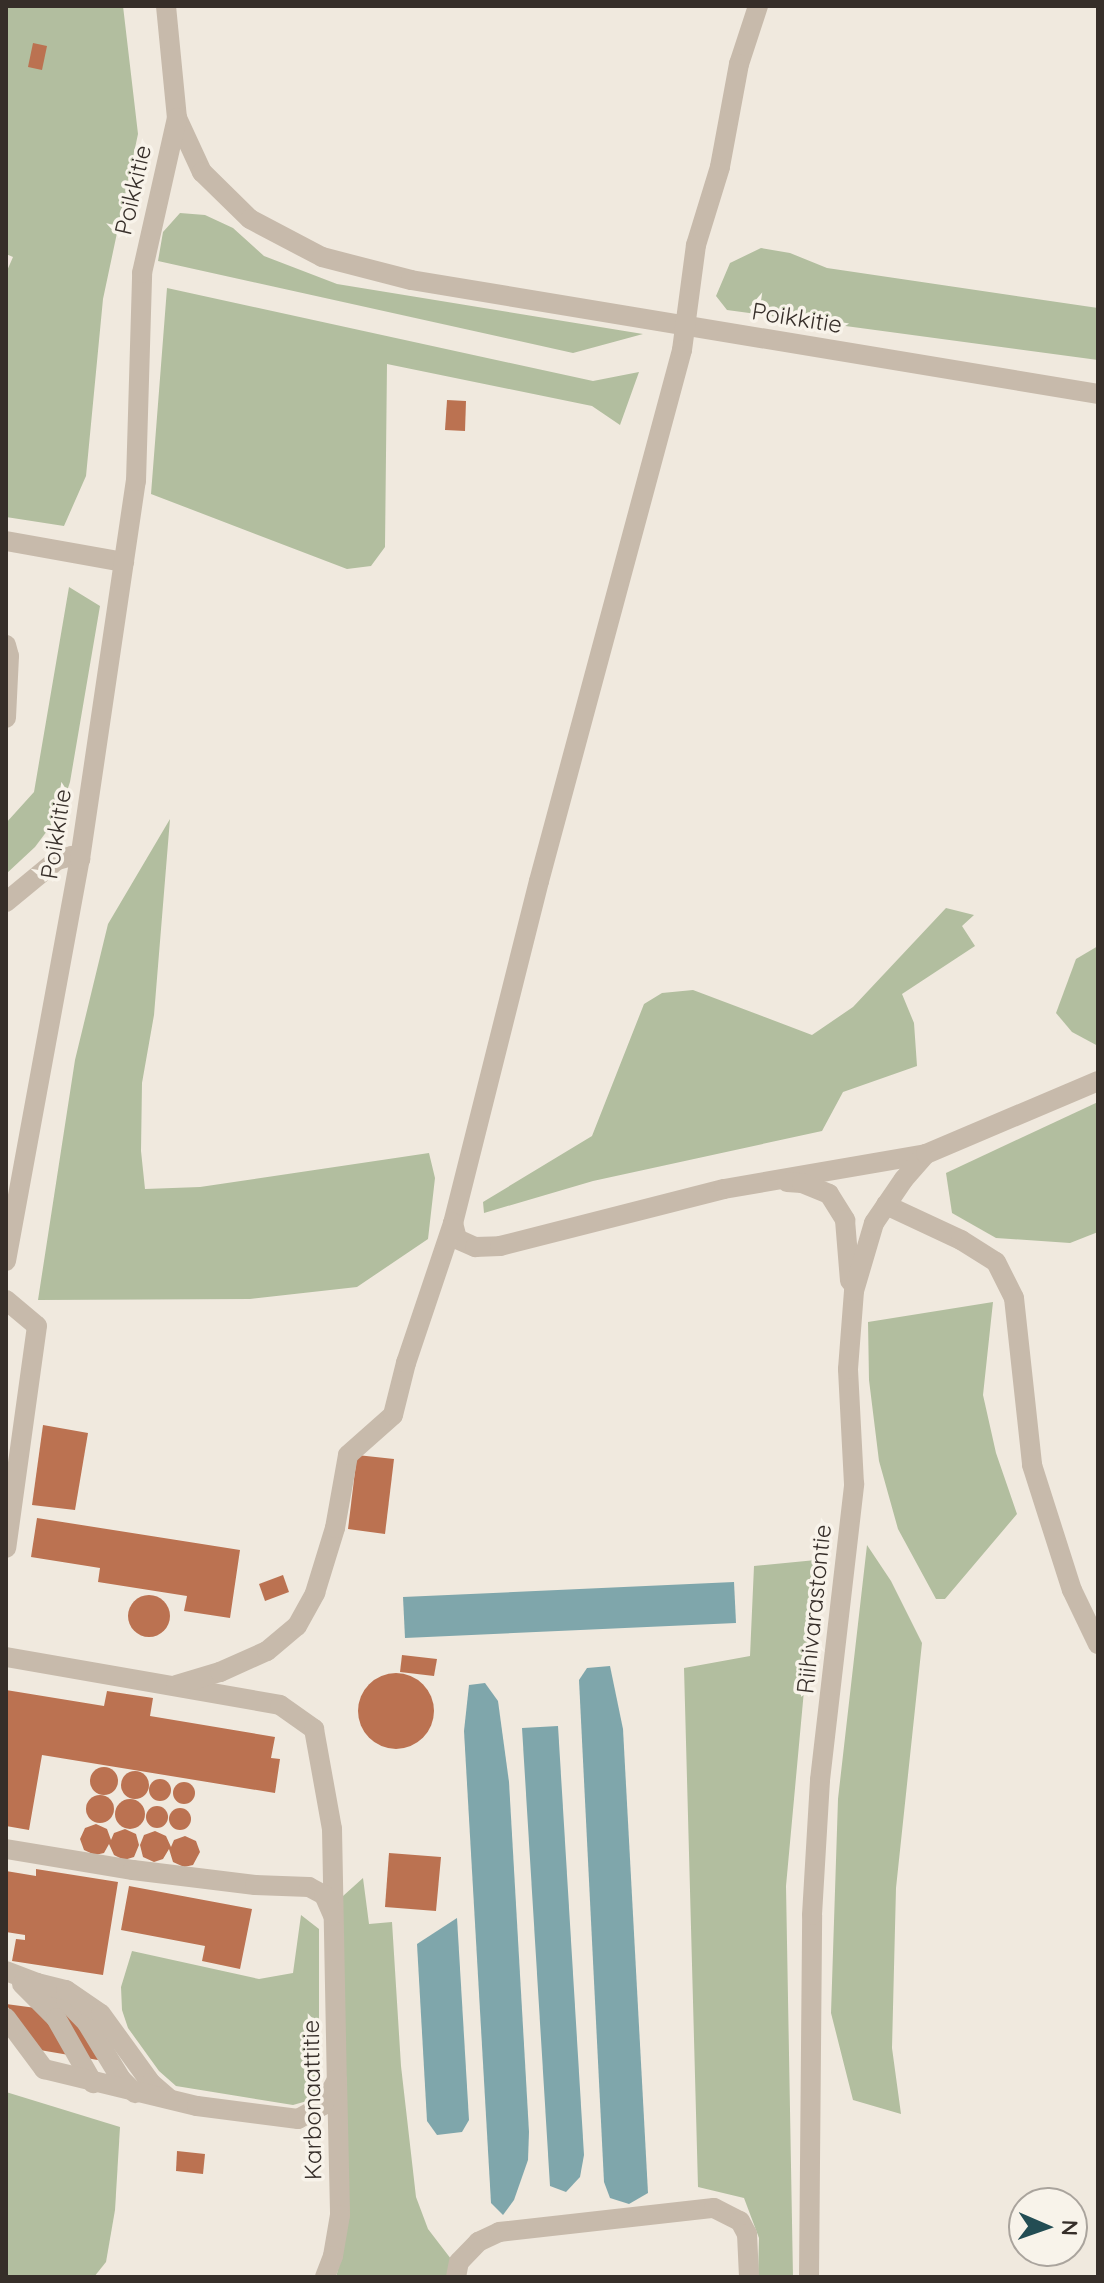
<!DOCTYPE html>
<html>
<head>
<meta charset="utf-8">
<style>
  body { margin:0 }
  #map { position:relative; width:1104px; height:2283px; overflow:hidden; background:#f0e9de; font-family:Quicksand,sans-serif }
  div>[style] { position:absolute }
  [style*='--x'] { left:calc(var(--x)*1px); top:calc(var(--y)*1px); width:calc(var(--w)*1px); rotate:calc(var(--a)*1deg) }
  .green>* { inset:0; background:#b2be9f }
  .water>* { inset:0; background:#7fa6ab }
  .building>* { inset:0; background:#bb7251 }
  .round { border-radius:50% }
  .minor>* { height:20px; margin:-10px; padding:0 10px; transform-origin:10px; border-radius:10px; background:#c7baab }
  span { translate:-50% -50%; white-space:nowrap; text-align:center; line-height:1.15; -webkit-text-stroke:7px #f8f3ea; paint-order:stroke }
  .street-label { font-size:24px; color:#362e29 }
  .frame { position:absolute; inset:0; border:8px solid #362e29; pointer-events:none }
  .north { position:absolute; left:1008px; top:2187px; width:80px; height:80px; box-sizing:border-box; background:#f8f3ea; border:2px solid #aaa49d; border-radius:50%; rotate:92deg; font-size:22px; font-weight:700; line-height:32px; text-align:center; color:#362e29 }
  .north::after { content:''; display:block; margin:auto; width:28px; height:36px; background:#234d54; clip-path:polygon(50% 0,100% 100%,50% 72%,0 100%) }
</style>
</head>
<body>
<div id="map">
  <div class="green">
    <i style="clip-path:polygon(6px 6px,123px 6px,138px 134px,103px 299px,86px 476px,64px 526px,6px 517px,6px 273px,13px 257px,6px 254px)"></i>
    <i style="clip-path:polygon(180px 213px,205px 215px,233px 228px,264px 256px,337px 284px,643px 334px,573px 353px,158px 261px,163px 232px)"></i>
    <i style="clip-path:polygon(761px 248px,790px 253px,827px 268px,1098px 308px,1098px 360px,727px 310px,716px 296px,730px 263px)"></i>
    <i style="clip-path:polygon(167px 288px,593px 381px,639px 372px,620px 425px,592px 406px,387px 364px,385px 547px,371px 566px,347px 569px,151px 494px)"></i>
    <i style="clip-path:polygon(69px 587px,100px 606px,70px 782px,59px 815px,35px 847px,6px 874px,6px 823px,34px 792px)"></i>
    <i style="clip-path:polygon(170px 819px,154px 1015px,142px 1083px,141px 1151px,145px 1189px,200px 1187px,429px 1153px,435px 1178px,428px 1239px,357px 1287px,250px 1299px,38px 1300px,75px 1060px,108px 924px)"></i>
    <i style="clip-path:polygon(946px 908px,974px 915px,962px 926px,975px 946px,902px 994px,914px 1023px,917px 1066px,843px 1092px,822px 1131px,593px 1181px,484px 1213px,483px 1202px,592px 1136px,644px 1004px,662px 993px,693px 990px,812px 1035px,853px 1007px)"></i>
    <i style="clip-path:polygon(1098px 946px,1098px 1046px,1072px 1032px,1056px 1013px,1076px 959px)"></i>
    <i style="clip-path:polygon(1098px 1102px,1098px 1232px,1070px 1243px,996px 1238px,952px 1213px,946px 1173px)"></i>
    <i style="clip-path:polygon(993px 1302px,983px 1395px,996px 1453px,1017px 1514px,945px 1599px,936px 1599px,898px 1529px,879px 1461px,869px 1380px,868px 1322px)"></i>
    <i style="clip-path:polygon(867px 1545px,891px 1581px,922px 1643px,896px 1888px,892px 2048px,901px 2114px,853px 2100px,831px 2013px,838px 1799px)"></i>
    <i style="clip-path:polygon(816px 1560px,786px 1886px,793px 2277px,758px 2277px,759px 2238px,744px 2198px,698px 2187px,684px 1668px,750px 1656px,754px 1566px)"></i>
    <i style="clip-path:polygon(363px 1878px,369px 1924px,392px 1922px,401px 2066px,416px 2197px,428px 2229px,451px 2259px,448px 2277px,336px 2277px,342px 2254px,343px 1896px)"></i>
    <i style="clip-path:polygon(301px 1915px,319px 1929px,319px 2088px,307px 2101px,293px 2105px,176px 2086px,159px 2071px,128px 2028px,122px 2010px,121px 1987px,132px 1951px,259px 1979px,293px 1973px)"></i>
    <i style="clip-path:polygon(6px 2092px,120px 2127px,115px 2210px,106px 2262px,94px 2277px,6px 2277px)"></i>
  </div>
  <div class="water">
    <i style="clip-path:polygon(734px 1582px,736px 1623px,405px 1638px,403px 1597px)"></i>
    <i style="clip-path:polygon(610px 1666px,623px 1729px,648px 2193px,629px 2204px,610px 2198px,604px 2182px,579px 1680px,587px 1668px)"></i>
    <i style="clip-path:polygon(485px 1683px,498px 1701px,509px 1782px,529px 2132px,528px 2160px,514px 2200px,503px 2215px,491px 2203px,464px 1731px,469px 1685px)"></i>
    <i style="clip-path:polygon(558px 1726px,584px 2155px,580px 2177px,566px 2192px,550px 2186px,522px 1728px)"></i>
    <i style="clip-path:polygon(457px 1918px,469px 2120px,462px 2132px,437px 2135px,427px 2121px,417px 1944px)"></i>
  </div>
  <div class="building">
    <i style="clip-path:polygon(33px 43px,47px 46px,42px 70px,28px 67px)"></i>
    <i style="clip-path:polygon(447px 400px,466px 401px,465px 431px,445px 430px)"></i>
    <i style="clip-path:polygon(43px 1425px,88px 1433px,75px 1510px,32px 1505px)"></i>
    <i style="clip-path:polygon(357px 1455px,394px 1459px,385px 1534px,348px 1529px)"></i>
    <i style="clip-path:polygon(37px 1518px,240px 1550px,230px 1618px,184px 1611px,187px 1596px,98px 1582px,100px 1568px,31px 1557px)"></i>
    <i style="clip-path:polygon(283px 1575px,289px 1592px,265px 1601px,259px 1584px)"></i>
    <i class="round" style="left:128px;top:1595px;width:42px;height:42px"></i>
    <i style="clip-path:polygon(402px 1655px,437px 1659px,434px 1676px,400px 1672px)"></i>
    <i class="round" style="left:358px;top:1673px;width:76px;height:76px"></i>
    <i style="clip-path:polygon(6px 1690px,104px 1706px,107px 1691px,153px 1698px,150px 1716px,275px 1737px,271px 1758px,280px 1759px,275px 1793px,42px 1755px,29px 1830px,6px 1826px)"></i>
    <i class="round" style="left:90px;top:1767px;width:28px;height:28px"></i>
    <i class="round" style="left:121px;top:1771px;width:28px;height:28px"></i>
    <i class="round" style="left:149px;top:1779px;width:22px;height:22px"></i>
    <i class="round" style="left:173px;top:1782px;width:22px;height:22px"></i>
    <i class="round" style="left:86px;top:1795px;width:28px;height:28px"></i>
    <i class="round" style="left:115px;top:1799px;width:30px;height:30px"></i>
    <i class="round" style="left:146px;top:1806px;width:22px;height:22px"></i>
    <i class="round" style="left:169px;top:1808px;width:22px;height:22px"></i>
    <i style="clip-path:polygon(96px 1824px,107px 1829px,111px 1840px,114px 1833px,125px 1829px,136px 1834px,139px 1845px,134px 1857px,124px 1860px,114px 1855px,109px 1844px,104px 1853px,95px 1855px,84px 1850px,80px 1839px,85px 1828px)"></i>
    <i style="clip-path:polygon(155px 1831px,166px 1836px,171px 1847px,174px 1840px,185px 1836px,196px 1841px,200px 1852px,193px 1865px,184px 1867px,173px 1862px,169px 1849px,163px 1859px,154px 1862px,143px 1857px,140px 1845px,144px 1835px)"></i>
    <i style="clip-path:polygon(389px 1853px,441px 1857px,436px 1911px,385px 1907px)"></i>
    <i style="clip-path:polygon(36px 1869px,118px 1882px,103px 1975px,12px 1961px,16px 1939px,25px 1940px,25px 1935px,6px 1932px,6px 1871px,36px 1876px)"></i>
    <i style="clip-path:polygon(129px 1886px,252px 1909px,240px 1969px,202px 1961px,205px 1946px,121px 1930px)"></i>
    <i style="clip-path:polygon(6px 2004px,88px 2015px,121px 2064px,34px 2049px)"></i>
    <i style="clip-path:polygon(177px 2151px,205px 2154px,203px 2174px,176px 2171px)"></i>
  </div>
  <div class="minor">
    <i style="--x:166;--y:6;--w:113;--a:84.4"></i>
    <i style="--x:177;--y:118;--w:60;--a:65.2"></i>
    <i style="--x:202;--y:172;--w:67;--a:44.4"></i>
    <i style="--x:250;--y:219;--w:81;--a:27.8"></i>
    <i style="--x:322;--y:257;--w:92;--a:14.5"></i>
    <i style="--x:411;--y:280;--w:696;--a:9.42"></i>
    <i style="--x:758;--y:6;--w:61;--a:108.1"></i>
    <i style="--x:739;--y:64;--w:105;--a:100.5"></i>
    <i style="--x:720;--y:167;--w:82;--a:107.1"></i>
    <i style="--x:696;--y:245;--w:106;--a:97.6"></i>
    <i style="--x:682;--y:350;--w:550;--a:105.07"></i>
    <i style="--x:539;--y:881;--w:353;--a:104.1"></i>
    <i style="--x:453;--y:1223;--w:16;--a:76"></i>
    <i style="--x:457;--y:1239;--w:20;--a:24"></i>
    <i style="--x:475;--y:1247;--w:25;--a:-2"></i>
    <i style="--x:500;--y:1246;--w:231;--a:-14.3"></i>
    <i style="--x:724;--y:1189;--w:205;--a:-9.8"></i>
    <i style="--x:6;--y:541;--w:120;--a:10.1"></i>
    <i style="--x:6;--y:645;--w:11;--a:75"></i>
    <i style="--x:9;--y:656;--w:62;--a:92.8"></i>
    <i style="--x:6;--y:902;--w:66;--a:-39.5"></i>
    <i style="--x:57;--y:860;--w:16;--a:-15"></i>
    <i style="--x:72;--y:856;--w:9;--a:21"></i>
    <i style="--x:787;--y:1182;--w:15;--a:4"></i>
    <i style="--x:802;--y:1183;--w:29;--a:22"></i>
    <i style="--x:829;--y:1194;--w:31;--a:58"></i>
    <i style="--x:845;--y:1220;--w:61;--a:85.3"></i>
    <i style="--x:886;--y:1205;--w:83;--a:25"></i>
    <i style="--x:961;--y:1240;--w:41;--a:32.2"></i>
    <i style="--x:996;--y:1262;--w:40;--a:63.4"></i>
    <i style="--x:1014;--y:1298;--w:168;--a:83.8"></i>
    <i style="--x:1032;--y:1465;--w:131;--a:72.3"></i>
    <i style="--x:1072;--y:1590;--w:60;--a:64.3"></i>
    <i style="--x:6;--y:1261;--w:409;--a:-79.6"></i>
    <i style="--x:80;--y:859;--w:382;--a:-81.6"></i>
    <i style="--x:136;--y:481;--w:208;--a:-88.3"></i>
    <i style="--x:142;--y:273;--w:159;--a:-77.3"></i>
    <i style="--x:6;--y:1300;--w:40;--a:40"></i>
    <i style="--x:37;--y:1326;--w:224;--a:97.9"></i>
    <i style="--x:6;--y:1657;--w:278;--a:9.9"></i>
    <i style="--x:280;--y:1705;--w:42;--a:35.2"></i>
    <i style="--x:314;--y:1729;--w:102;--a:79.8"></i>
    <i style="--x:332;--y:1829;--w:251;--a:88.9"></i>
    <i style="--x:337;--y:2080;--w:135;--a:88.7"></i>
    <i style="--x:340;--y:2215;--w:42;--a:99.7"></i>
    <i style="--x:333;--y:2256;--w:22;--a:111"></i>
    <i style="--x:176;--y:1685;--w:46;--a:-16.5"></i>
    <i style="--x:220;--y:1672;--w:51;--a:-24.1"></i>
    <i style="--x:267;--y:1651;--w:39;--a:-40"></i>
    <i style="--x:297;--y:1626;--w:38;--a:-61"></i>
    <i style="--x:315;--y:1593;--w:68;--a:-72.9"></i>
    <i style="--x:335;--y:1528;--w:74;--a:-79.9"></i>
    <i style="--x:348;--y:1455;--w:60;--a:-41.6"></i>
    <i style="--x:393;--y:1415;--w:54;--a:-76"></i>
    <i style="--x:406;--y:1363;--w:148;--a:-71.4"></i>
    <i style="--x:6;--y:1849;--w:129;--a:9.4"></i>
    <i style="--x:133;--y:1870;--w:123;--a:7"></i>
    <i style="--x:255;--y:1885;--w:54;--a:2.1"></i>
    <i style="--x:309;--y:1887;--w:17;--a:28"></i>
    <i style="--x:324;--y:1895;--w:22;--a:66"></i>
    <i style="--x:6;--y:1971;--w:33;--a:21"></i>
    <i style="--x:37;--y:1983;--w:34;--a:32"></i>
    <i style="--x:66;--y:2001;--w:30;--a:46"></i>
    <i style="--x:87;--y:2023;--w:66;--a:58.7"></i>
    <i style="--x:121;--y:2079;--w:20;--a:45"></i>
    <i style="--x:37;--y:1983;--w:30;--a:14"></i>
    <i style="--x:66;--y:1990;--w:42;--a:34.4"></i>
    <i style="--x:101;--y:2014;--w:85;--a:54.1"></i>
    <i style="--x:151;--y:2083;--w:23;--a:41"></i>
    <i style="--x:22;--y:1984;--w:48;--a:45"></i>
    <i style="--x:56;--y:2018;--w:75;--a:60.4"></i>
    <i style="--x:6;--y:2018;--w:64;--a:53.3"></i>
    <i style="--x:44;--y:2069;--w:157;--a:13.6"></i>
    <i style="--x:197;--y:2106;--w:102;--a:7.3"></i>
    <i style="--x:298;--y:2119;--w:29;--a:-29"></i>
    <i style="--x:323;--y:2105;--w:29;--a:-61"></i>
    <i style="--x:456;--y:2277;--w:15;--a:-79"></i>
    <i style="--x:459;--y:2262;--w:28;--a:-46"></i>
    <i style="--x:478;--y:2242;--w:23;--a:-25"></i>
    <i style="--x:499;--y:2232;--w:216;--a:-6.4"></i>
    <i style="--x:714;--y:2208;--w:29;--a:27"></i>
    <i style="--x:740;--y:2221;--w:15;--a:62"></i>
    <i style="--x:747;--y:2234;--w:43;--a:87.3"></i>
    <i style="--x:809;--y:2277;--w:362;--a:-89.5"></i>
    <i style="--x:812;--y:1915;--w:135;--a:-86.6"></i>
    <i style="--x:820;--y:1780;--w:298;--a:-83.4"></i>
    <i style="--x:854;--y:1484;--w:115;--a:-93"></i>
    <i style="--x:848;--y:1369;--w:78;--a:-85.6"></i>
    <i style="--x:854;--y:1291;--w:71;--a:-73.6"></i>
    <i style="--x:874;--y:1223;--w:53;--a:-55.7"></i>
    <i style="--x:904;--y:1179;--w:33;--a:-49"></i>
    <i style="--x:926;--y:1154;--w:187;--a:-23"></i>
  </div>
  <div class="street-label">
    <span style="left:133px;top:190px;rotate:-77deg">Poikkitie</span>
    <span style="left:797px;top:318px;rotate:9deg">Poikkitie</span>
    <span style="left:56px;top:834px;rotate:-81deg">Poikkitie</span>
    <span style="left:814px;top:1609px;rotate:-84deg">Riihivarastontie</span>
    <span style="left:312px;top:2100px;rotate:-91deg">Karbonaattitie</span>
  </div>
  <div class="frame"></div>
  <div class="north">N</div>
</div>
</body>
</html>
